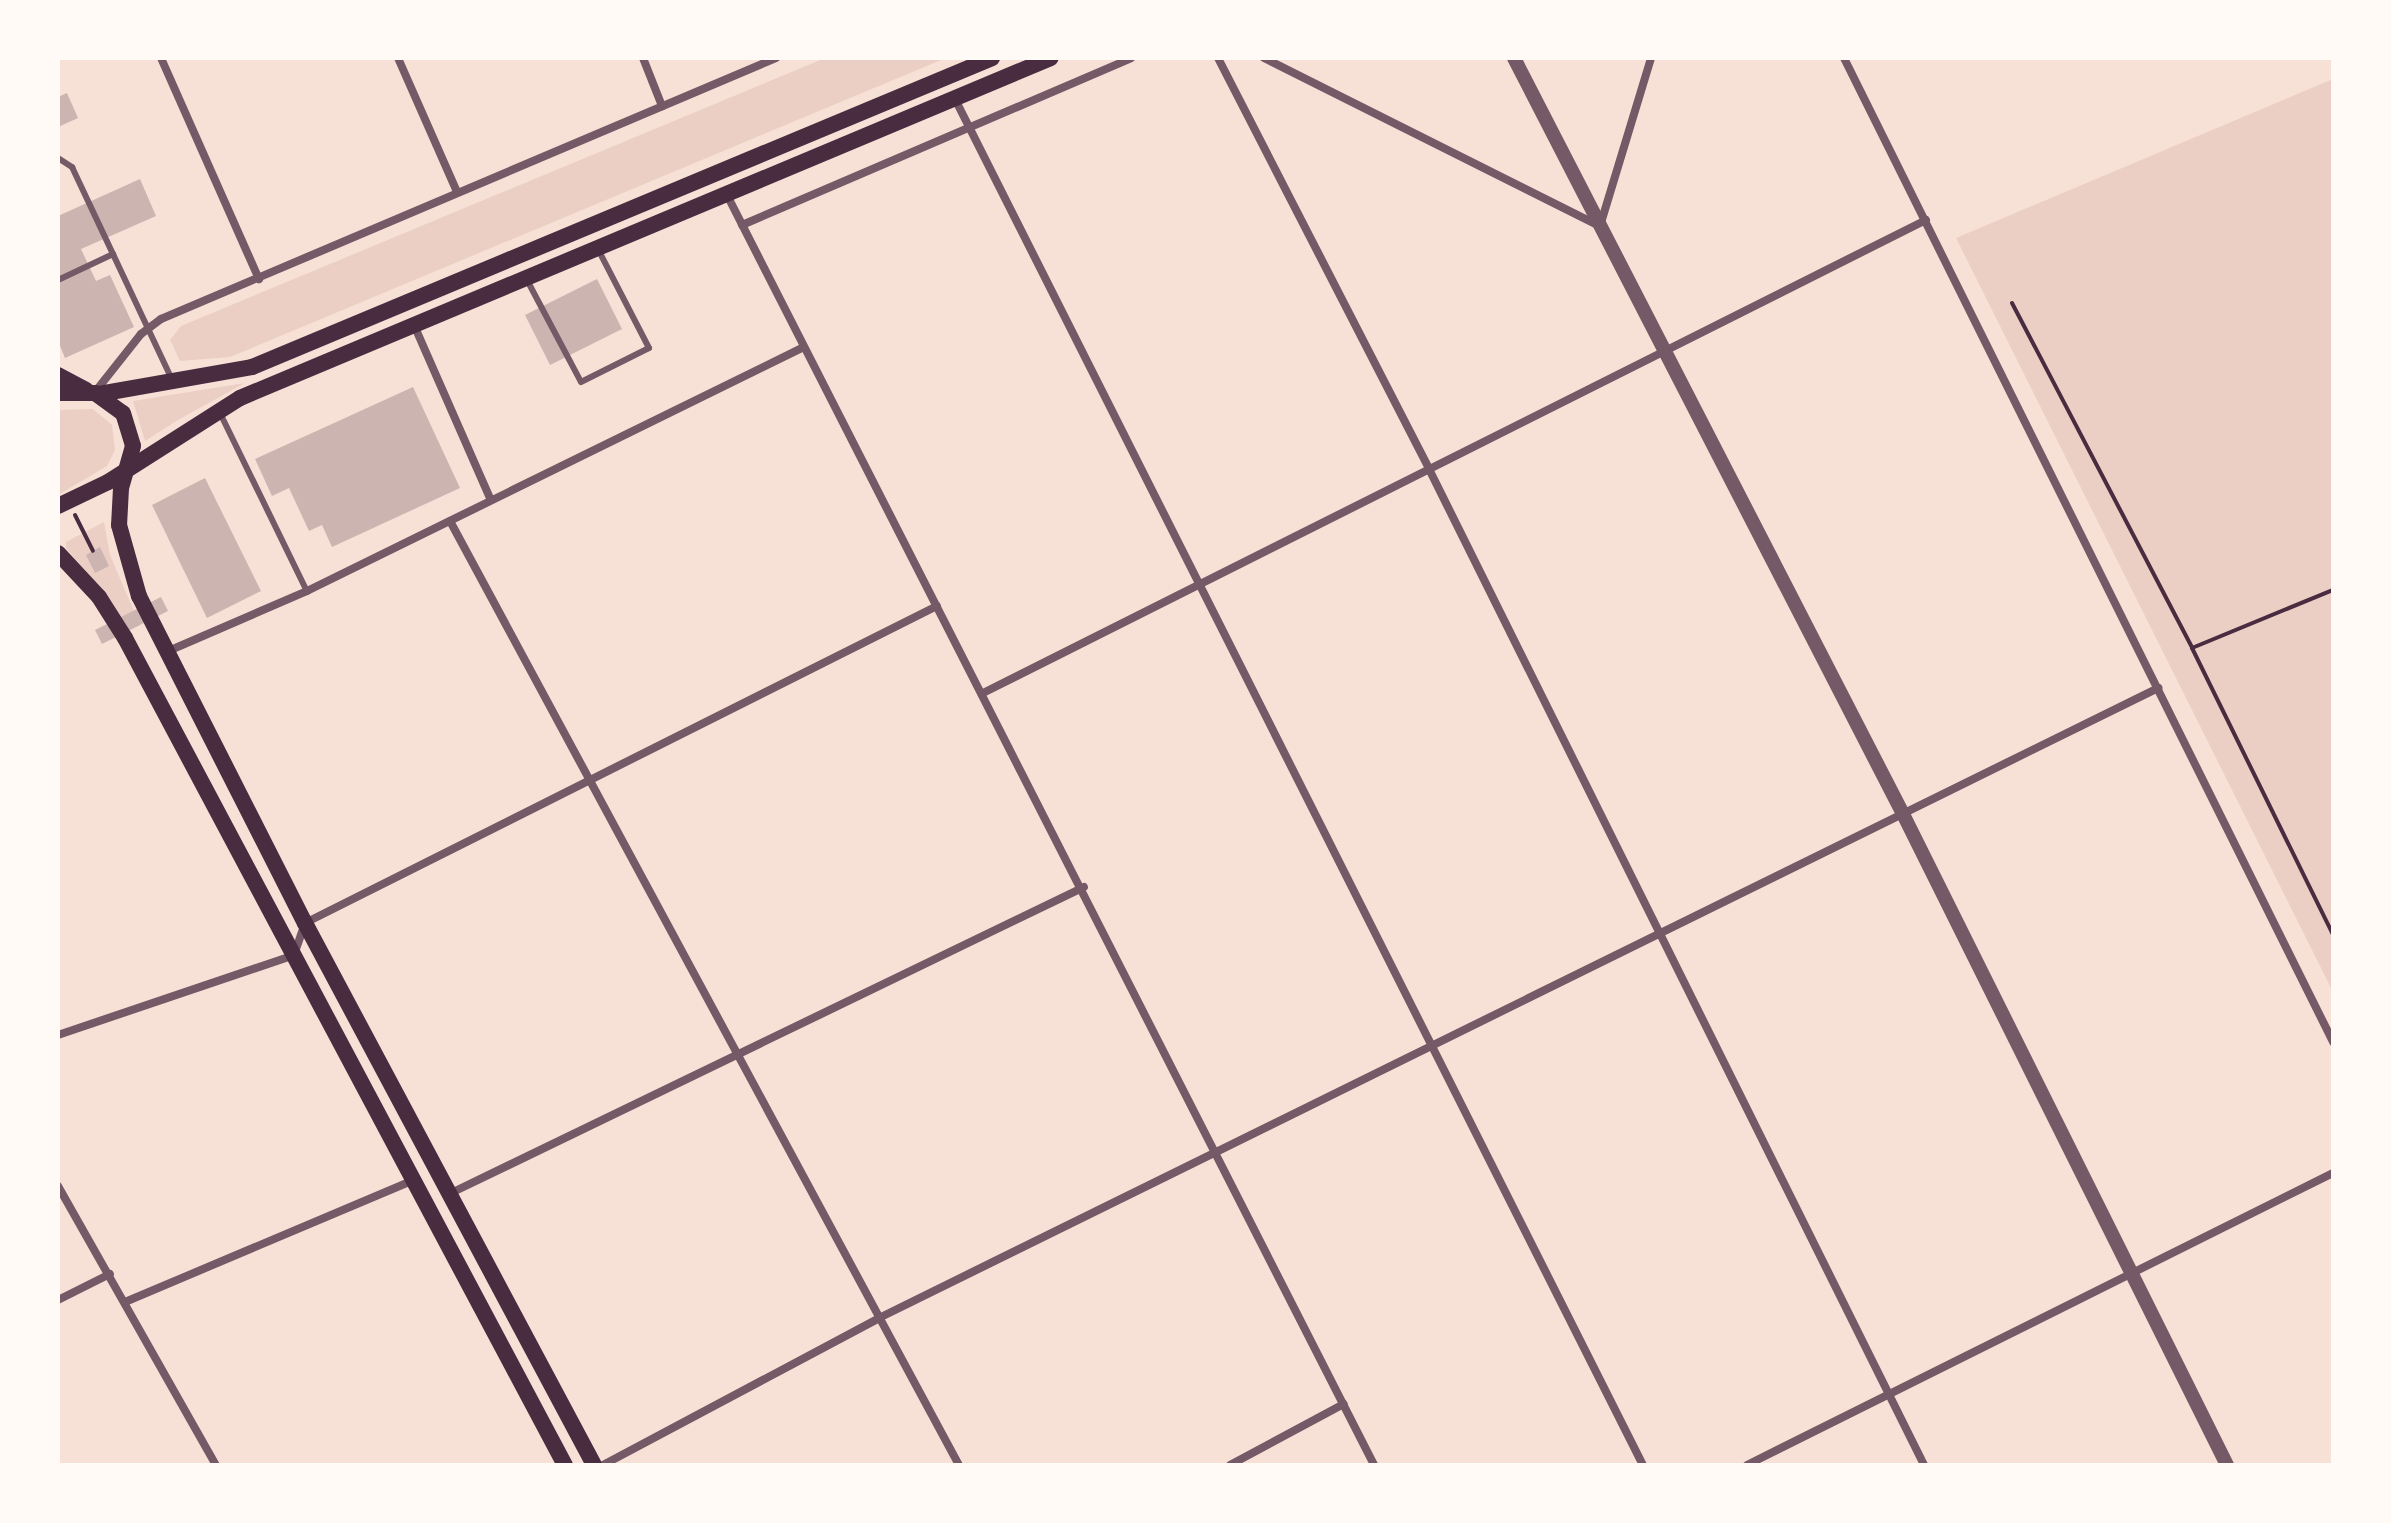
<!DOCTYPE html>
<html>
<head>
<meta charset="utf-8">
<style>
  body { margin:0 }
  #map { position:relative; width:2391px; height:1523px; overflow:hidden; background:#f7e1d7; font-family:"Nunito Sans",sans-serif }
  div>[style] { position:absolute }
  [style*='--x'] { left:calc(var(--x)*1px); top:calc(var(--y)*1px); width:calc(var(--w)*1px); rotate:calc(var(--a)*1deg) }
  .green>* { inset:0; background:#ebcfc5 }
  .building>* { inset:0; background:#ccb4b1 }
  .path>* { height:4px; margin:-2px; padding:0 2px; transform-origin:2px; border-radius:2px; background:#4a2c40 }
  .service>* { height:6px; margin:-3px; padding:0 3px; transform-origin:3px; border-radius:3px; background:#755966 }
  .minor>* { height:8px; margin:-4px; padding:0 4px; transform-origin:4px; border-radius:4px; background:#755966 }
  .tertiary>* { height:14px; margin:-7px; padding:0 7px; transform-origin:7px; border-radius:7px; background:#755966 }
  .secondary>* { height:16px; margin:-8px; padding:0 8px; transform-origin:8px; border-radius:8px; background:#4a2c40 }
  span { translate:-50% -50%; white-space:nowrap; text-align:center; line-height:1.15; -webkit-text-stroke:6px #fffaf5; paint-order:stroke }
  .frame { position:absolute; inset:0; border:60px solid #fffaf5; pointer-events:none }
</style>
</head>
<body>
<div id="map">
  <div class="green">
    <i style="clip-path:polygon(825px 58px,946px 58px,230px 357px,180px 361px,170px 340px,181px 326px)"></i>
    <i style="clip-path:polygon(2333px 79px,2333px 992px,1956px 238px)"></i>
    <i style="clip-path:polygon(245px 383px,178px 420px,145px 441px,133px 401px)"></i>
    <i style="clip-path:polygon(93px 409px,112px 425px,115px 450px,107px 466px,58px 495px,58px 410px)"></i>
    <i style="clip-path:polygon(104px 522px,110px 555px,140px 625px,128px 631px,111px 601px,66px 548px,66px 542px)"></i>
  </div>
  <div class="building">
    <i style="clip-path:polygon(67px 93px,78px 118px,58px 127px,58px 97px)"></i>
    <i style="clip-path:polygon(140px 179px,156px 216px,81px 249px,96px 281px,110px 275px,134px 327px,65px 358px,58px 341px,58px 216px)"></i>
    <i style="clip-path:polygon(597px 279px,622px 329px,550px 365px,525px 315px)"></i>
    <i style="clip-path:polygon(413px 387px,460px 488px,332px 547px,322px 525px,309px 531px,289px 488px,272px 496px,255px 459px)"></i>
    <i style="clip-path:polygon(205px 478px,261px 591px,207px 618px,152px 505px)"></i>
    <i style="clip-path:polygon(100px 547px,109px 566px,95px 573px,86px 555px)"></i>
    <i style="clip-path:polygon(161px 597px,168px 611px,102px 644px,95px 630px)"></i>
  </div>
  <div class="path">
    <i style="--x:2012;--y:303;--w:389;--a:62.4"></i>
    <i style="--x:2192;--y:648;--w:320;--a:63.8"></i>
    <i style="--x:75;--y:515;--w:40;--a:63.4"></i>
    <i style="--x:2192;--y:648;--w:152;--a:-22.4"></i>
  </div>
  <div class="service">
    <i style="--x:58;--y:158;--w:17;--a:33"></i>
    <i style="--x:72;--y:167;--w:232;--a:64.8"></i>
    <i style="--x:58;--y:280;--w:61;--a:-25.3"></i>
    <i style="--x:527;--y:280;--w:115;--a:62.1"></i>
    <i style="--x:581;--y:382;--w:76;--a:-26.6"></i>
    <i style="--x:649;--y:348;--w:109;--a:-117.3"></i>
    <i style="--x:220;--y:413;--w:198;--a:64"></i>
  </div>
  <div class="minor">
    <i style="--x:161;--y:58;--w:242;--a:66.1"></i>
    <i style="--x:398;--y:58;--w:146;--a:66.2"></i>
    <i style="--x:643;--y:58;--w:52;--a:68.4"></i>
    <i style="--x:1218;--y:58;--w:462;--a:62.8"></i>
    <i style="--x:1429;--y:469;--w:1112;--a:63.57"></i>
    <i style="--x:1264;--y:58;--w:376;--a:26.6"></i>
    <i style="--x:1600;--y:226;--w:176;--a:-73.1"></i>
    <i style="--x:1844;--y:58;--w:1099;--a:63.57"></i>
    <i style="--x:955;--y:99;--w:1529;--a:63.27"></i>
    <i style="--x:727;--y:195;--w:1425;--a:63"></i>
    <i style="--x:742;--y:225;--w:423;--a:-23.2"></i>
    <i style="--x:414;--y:325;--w:191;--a:66.3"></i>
    <i style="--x:95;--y:392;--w:74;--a:-51.6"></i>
    <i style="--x:141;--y:334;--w:25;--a:-37"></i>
    <i style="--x:161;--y:319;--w:668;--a:-23"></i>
    <i style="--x:450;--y:521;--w:1072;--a:61.67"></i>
    <i style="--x:166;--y:652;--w:154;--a:-23.4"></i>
    <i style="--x:307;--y:591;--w:551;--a:-26.15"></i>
    <i style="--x:983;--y:693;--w:1055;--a:-26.64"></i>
    <i style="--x:58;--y:1035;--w:249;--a:-18.7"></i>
    <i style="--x:294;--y:955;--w:34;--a:-71"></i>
    <i style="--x:305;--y:923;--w:707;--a:-26.64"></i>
    <i style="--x:58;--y:1186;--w:321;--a:60.5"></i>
    <i style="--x:451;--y:1193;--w:703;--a:-25.8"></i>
    <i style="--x:58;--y:1300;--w:58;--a:-26.6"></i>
    <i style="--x:125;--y:1302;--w:311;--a:-22.9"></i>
    <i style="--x:603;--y:1465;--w:315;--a:-28"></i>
    <i style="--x:881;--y:1317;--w:1424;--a:-26.22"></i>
    <i style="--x:1230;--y:1465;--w:129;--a:-28.2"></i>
    <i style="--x:1747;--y:1465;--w:655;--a:-26.49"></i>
  </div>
  <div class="tertiary">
    <i style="--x:1514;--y:58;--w:850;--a:62.77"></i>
    <i style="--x:1903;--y:814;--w:727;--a:63.54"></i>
  </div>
  <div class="secondary">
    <i style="--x:58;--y:375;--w:32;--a:28"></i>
    <i style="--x:58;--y:393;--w:37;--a:0"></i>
    <i style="--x:95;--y:393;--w:34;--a:36"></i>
    <i style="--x:123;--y:413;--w:34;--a:73"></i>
    <i style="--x:133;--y:446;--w:44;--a:105.9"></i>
    <i style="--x:121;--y:488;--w:37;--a:93"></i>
    <i style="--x:119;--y:525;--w:74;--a:74.3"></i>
    <i style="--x:139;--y:596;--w:367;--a:63.1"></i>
    <i style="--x:305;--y:923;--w:614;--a:61.93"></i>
    <i style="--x:99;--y:394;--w:155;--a:-10"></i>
    <i style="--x:252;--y:367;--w:802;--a:-22.66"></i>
    <i style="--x:58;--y:506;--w:55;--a:-25.6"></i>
    <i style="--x:108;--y:482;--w:156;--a:-32.5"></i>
    <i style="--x:240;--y:398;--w:879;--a:-22.75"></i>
    <i style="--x:58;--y:553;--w:60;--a:47"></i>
    <i style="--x:99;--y:597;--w:49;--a:57.6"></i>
    <i style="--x:125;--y:638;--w:937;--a:61.99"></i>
  </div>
  <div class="frame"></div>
</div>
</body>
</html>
